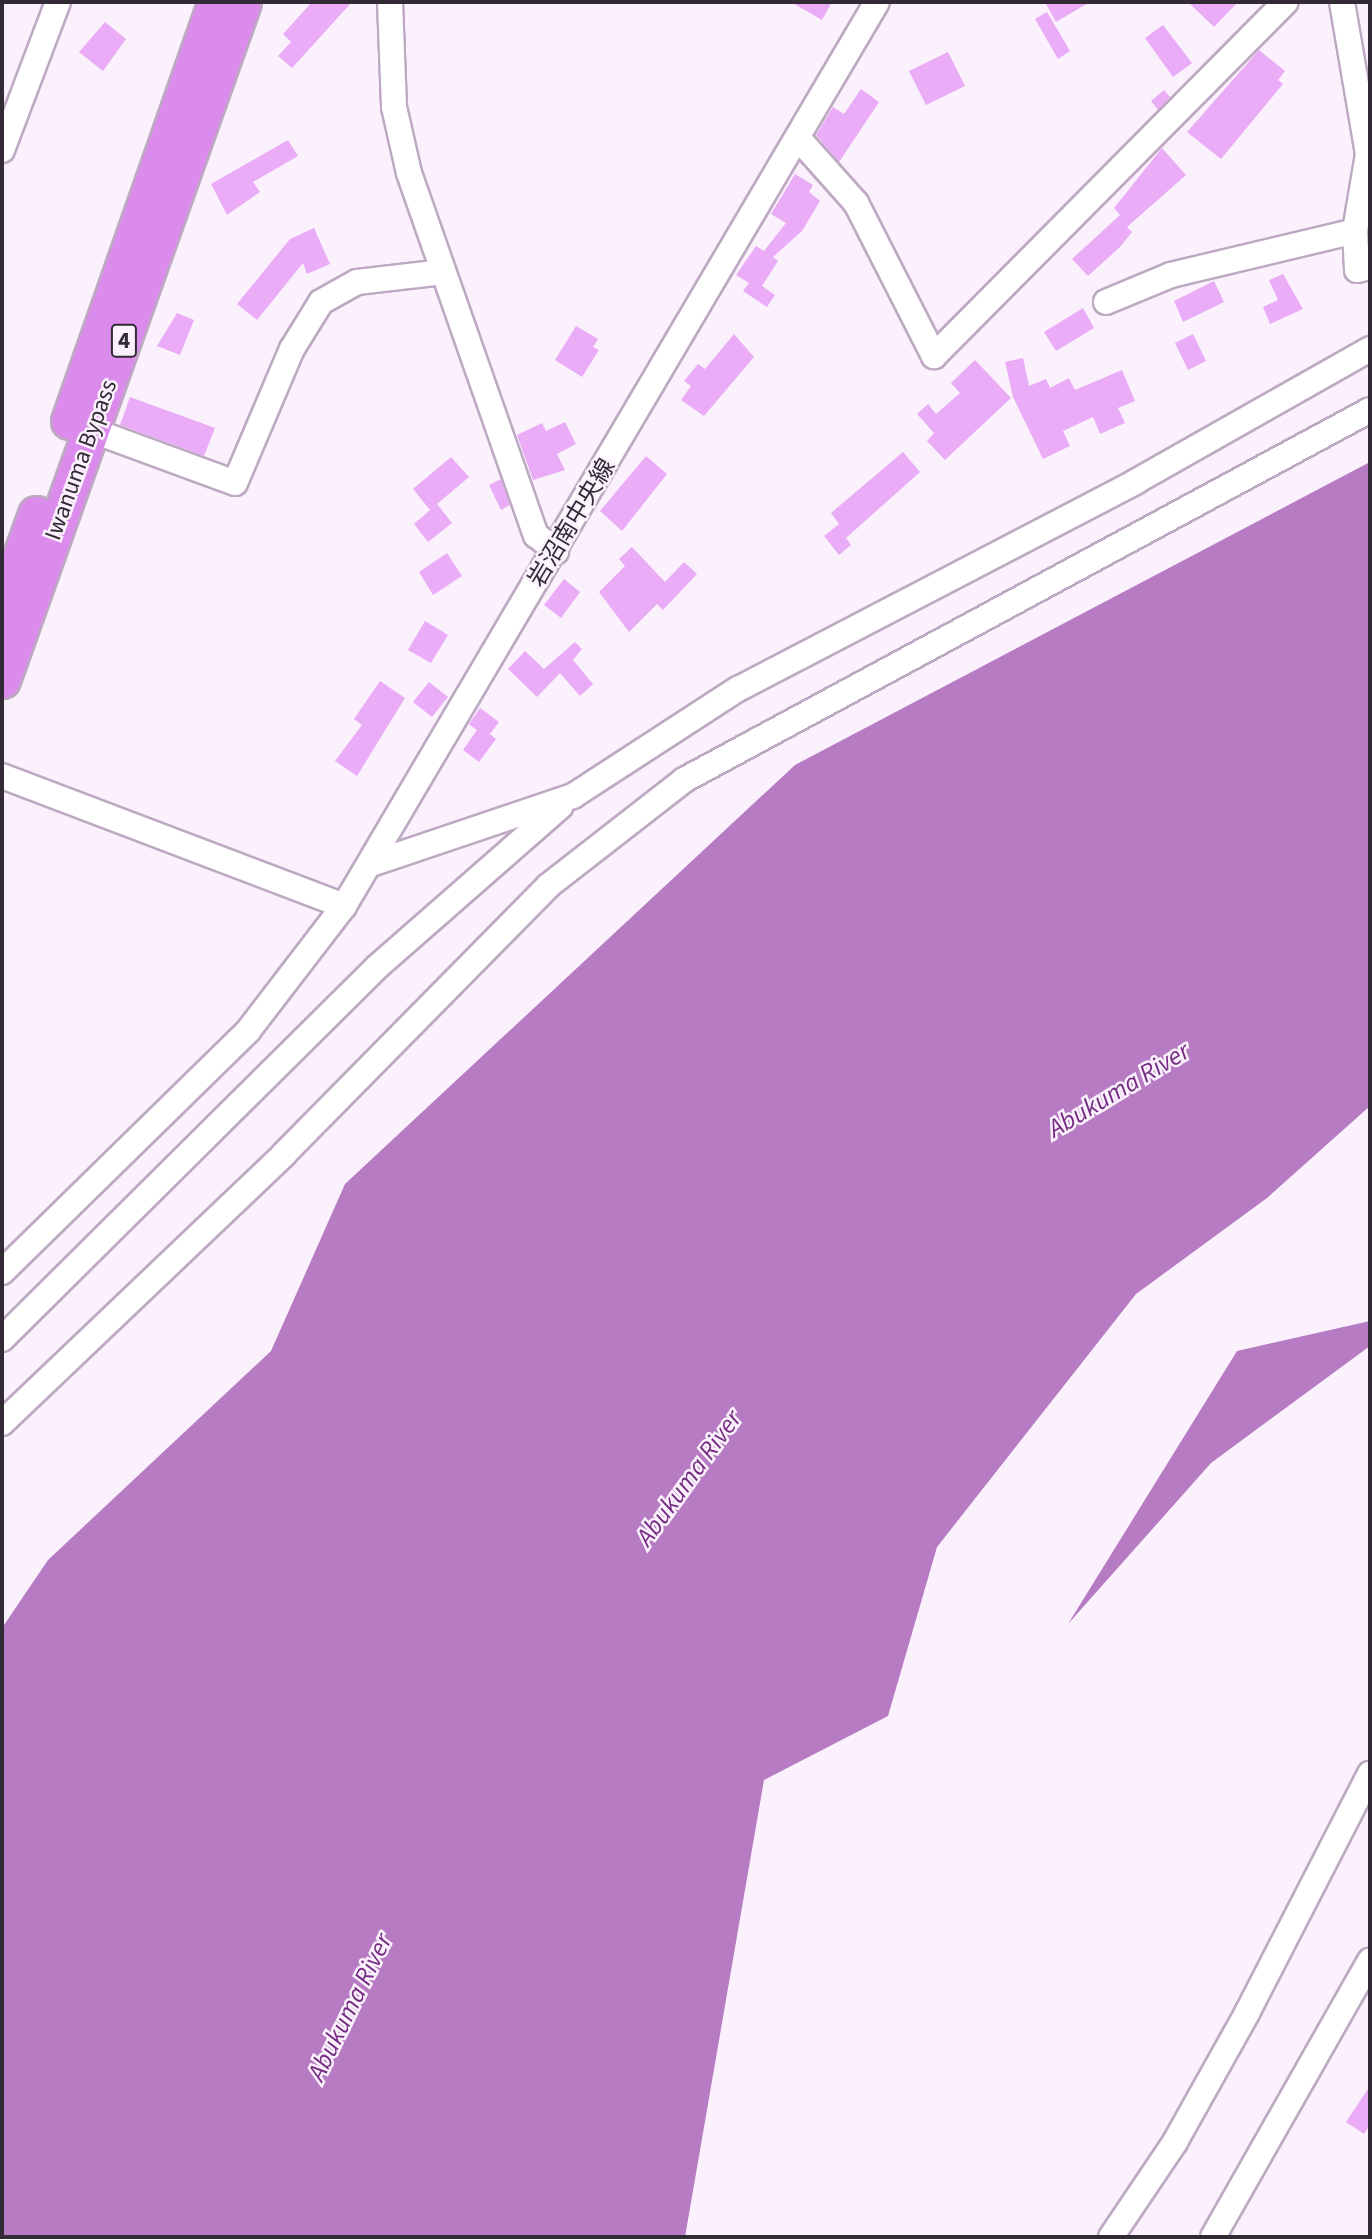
<!DOCTYPE html>
<html>
<head>
<meta charset="utf-8">
<style>
  body { margin:0 }
  #map { position:relative; width:1372px; height:2239px; overflow:hidden; background:#faf1fc; font-family:"Source Sans 3","Noto Sans JP",sans-serif }
  div>[style] { position:absolute }
  [style*='--x'] { left:calc(var(--x)*1px); top:calc(var(--y)*1px); width:calc(var(--w)*1px); rotate:calc(var(--a)*1deg) }
  .water>* { inset:0; background:#b67bc2 }
  .building>* { inset:0; background:#eaacf6 }
  .roads { filter:drop-shadow(2px 0 #bea9c2) drop-shadow(-2px 0 #bea9c2) drop-shadow(0 2px #bea9c2) drop-shadow(0 -2px #bea9c2) }
  .minor>* { height:24px; margin:-12px; padding:0 12px; transform-origin:12px; border-radius:12px; background:#fff }
  .highway>* { height:35px; margin:-17.5px; padding:0 17.5px; transform-origin:17.5px; border-radius:17.5px; background:#db8beb }
  span { translate:-50% -50%; white-space:nowrap; text-align:center; line-height:1.15; -webkit-text-stroke:5px #faf1fc; paint-order:stroke }
  .shield-label span { padding:2px 5px; background:#faf1fc; border:2px solid; border-radius:5px; -webkit-text-stroke-width:0 }
  .shield-label { font-size:23px; color:#322a34; font-weight:700 }
  .street-label { font-size:24px; color:#322a34 }
  .water-label { font-size:26px; color:#752c83; font-style:italic }
  .frame { position:absolute; inset:0; border:4px solid #322a34; pointer-events:none }
</style>
</head>
<body>
<div id="map">
  <div class="water">
    <i style="clip-path:polygon(1370px 462px,1370px 1106px,1267px 1198px,1136px 1294px,937px 1547px,888px 1716px,764px 1780px,685px 2237px,2px 2237px,2px 1628px,48px 1560px,271px 1351px,345px 1184px,795px 765px)"></i>
    <i style="clip-path:polygon(1370px 1321px,1370px 1346px,1211px 1463px,1068px 1624px,1237px 1351px)"></i>
  </div>
  <div class="building">
    <i style="clip-path:polygon(312px 2px,352px 2px,292px 68px,278px 56px,291px 42px,283px 34px)"></i>
    <i style="clip-path:polygon(791px 2px,832px 2px,822px 20px)"></i>
    <i style="clip-path:polygon(1045px 2px,1090px 2px,1056px 22px)"></i>
    <i style="clip-path:polygon(1188px 2px,1238px 2px,1214px 27px)"></i>
    <i style="clip-path:polygon(1047px 12px,1070px 51px,1058px 59px,1035px 19px)"></i>
    <i style="clip-path:polygon(105px 22px,126px 39px,103px 71px,79px 52px)"></i>
    <i style="clip-path:polygon(1163px 25px,1192px 63px,1173px 77px,1145px 38px)"></i>
    <i style="clip-path:polygon(1259px 50px,1285px 71px,1278px 80px,1283px 84px,1221px 159px,1187px 132px)"></i>
    <i style="clip-path:polygon(948px 52px,965px 86px,926px 105px,909px 71px)"></i>
    <i style="clip-path:polygon(861px 89px,879px 102px,839px 162px,816px 135px,833px 107px,844px 114px)"></i>
    <i style="clip-path:polygon(1164px 90px,1170px 97px,1158px 110px,1151px 101px)"></i>
    <i style="clip-path:polygon(288px 140px,298px 156px,253px 182px,260px 192px,227px 215px,211px 184px)"></i>
    <i style="clip-path:polygon(1162px 148px,1186px 175px,1127px 227px,1132px 232px,1120px 247px,1088px 276px,1072px 259px,1120px 215px,1114px 208px)"></i>
    <i style="clip-path:polygon(795px 174px,813px 185px,809px 192px,820px 201px,802px 231px,773px 257px,778px 261px,762px 286px,775px 295px,767px 307px,743px 291px,749px 283px,736px 275px,756px 246px,764px 251px,786px 223px,771px 214px)"></i>
    <i style="clip-path:polygon(314px 228px,330px 264px,307px 274px,303px 263px,257px 320px,237px 304px,290px 239px)"></i>
    <i style="clip-path:polygon(1283px 274px,1303px 309px,1270px 324px,1263px 307px,1278px 300px,1269px 280px)"></i>
    <i style="clip-path:polygon(1214px 281px,1224px 302px,1183px 322px,1174px 301px)"></i>
    <i style="clip-path:polygon(1083px 308px,1094px 328px,1056px 351px,1044px 332px)"></i>
    <i style="clip-path:polygon(177px 313px,194px 320px,180px 355px,157px 346px)"></i>
    <i style="clip-path:polygon(576px 326px,598px 339px,593px 347px,599px 350px,582px 377px,555px 360px)"></i>
    <i style="clip-path:polygon(734px 334px,754px 357px,704px 416px,681px 400px,691px 386px,684px 381px,698px 364px,705px 369px)"></i>
    <i style="clip-path:polygon(1193px 334px,1206px 361px,1188px 370px,1175px 343px)"></i>
    <i style="clip-path:polygon(1023px 358px,1029px 386px,1046px 379px,1050px 388px,1069px 378px,1075px 390px,1122px 370px,1135px 401px,1118px 408px,1125px 423px,1100px 434px,1093px 417px,1063px 431px,1070px 446px,1043px 459px,1013px 397px,1005px 362px)"></i>
    <i style="clip-path:polygon(975px 360px,1011px 398px,945px 460px,927px 441px,934px 433px,917px 414px,928px 404px,936px 414px,960px 393px,951px 383px)"></i>
    <i style="clip-path:polygon(130px 397px,215px 428px,204px 456px,120px 425px)"></i>
    <i style="clip-path:polygon(565px 422px,576px 444px,557px 454px,565px 470px,533px 480px,517px 435px,542px 423px,546px 431px)"></i>
    <i style="clip-path:polygon(903px 452px,920px 472px,846px 538px,851px 545px,839px 555px,824px 536px,839px 524px,831px 513px)"></i>
    <i style="clip-path:polygon(646px 456px,667px 474px,622px 531px,600px 511px)"></i>
    <i style="clip-path:polygon(451px 457px,469px 477px,430px 510px,413px 489px)"></i>
    <i style="clip-path:polygon(501px 479px,510px 505px,501px 510px,489px 485px)"></i>
    <i style="clip-path:polygon(437px 504px,452px 523px,428px 542px,414px 524px)"></i>
    <i style="clip-path:polygon(632px 547px,665px 582px,684px 562px,697px 574px,663px 610px,657px 604px,629px 632px,599px 592px,625px 566px,619px 559px)"></i>
    <i style="clip-path:polygon(447px 553px,462px 576px,433px 595px,419px 572px)"></i>
    <i style="clip-path:polygon(564px 579px,580px 592px,561px 618px,544px 605px)"></i>
    <i style="clip-path:polygon(425px 621px,448px 635px,431px 663px,408px 650px)"></i>
    <i style="clip-path:polygon(575px 642px,582px 649px,573px 660px,593px 684px,580px 696px,560px 673px,537px 697px,508px 669px,525px 651px,544px 669px)"></i>
    <i style="clip-path:polygon(380px 681px,405px 698px,357px 776px,335px 761px,362px 725px,354px 719px)"></i>
    <i style="clip-path:polygon(429px 682px,448px 697px,432px 717px,413px 702px)"></i>
    <i style="clip-path:polygon(480px 708px,499px 722px,490px 734px,496px 739px,479px 762px,463px 750px,477px 730px,469px 724px)"></i>
    <i style="clip-path:polygon(1370px 2086px,1370px 2125px,1364px 2134px,1346px 2122px)"></i>
  </div>
  <div class="roads">
    <div class="minor">
      <i style="--x:390;--y:2;--w:105;--a:87.8"></i>
      <i style="--x:394;--y:107;--w:68;--a:77.2"></i>
      <i style="--x:409;--y:173;--w:384;--a:70.7"></i>
      <i style="--x:536;--y:535;--w:26;--a:39"></i>
      <i style="--x:1342;--y:2;--w:154;--a:80.3"></i>
      <i style="--x:1368;--y:154;--w:78;--a:99.6"></i>
      <i style="--x:1355;--y:231;--w:39;--a:87"></i>
      <i style="--x:1357;--y:270;--w:13;--a:-13"></i>
      <i style="--x:799;--y:139;--w:86;--a:48.3"></i>
      <i style="--x:856;--y:203;--w:172;--a:63"></i>
      <i style="--x:934;--y:356;--w:499;--a:-45.2"></i>
      <i style="--x:2;--y:150;--w:158;--a:-69.3"></i>
      <i style="--x:1106;--y:302;--w:70;--a:-22.6"></i>
      <i style="--x:1171;--y:275;--w:189;--a:-13.4"></i>
      <i style="--x:91;--y:430;--w:153;--a:20.2"></i>
      <i style="--x:235;--y:483;--w:146;--a:-67"></i>
      <i style="--x:292;--y:349;--w:55;--a:-58.3"></i>
      <i style="--x:321;--y:302;--w:41;--a:-29.1"></i>
      <i style="--x:357;--y:282;--w:87;--a:-6.6"></i>
      <i style="--x:2;--y:776;--w:366;--a:20.8"></i>
      <i style="--x:371;--y:864;--w:213;--a:-18.6"></i>
      <i style="--x:573;--y:796;--w:197;--a:-33"></i>
      <i style="--x:738;--y:689;--w:448;--a:-27.5"></i>
      <i style="--x:1135;--y:482;--w:270;--a:-29.5"></i>
      <i style="--x:2;--y:1272;--w:344;--a:-44.4"></i>
      <i style="--x:248;--y:1031;--w:158;--a:-52.5"></i>
      <i style="--x:344;--y:906;--w:1049;--a:-59.48"></i>
      <i style="--x:2;--y:1339;--w:528;--a:-44.77"></i>
      <i style="--x:377;--y:967;--w:244;--a:-41.2"></i>
      <i style="--x:2;--y:1423;--w:390;--a:-43.6"></i>
      <i style="--x:284;--y:1154;--w:376;--a:-45.4"></i>
      <i style="--x:548;--y:886;--w:172;--a:-37.9"></i>
      <i style="--x:684;--y:780;--w:779;--a:-28.34"></i>
      <i style="--x:1111;--y:2237;--w:115;--a:-56"></i>
      <i style="--x:1175;--y:2142;--w:148;--a:-60.8"></i>
      <i style="--x:1247;--y:2013;--w:269;--a:-62.8"></i>
      <i style="--x:1213;--y:2237;--w:318;--a:-60.4"></i>
    </div>
    <div class="highway">
      <i style="--x:69;--y:421;--w:444;--a:-70.7"></i>
      <i style="--x:2;--y:609;--w:101;--a:-70.3"></i>
      <i style="--x:2;--y:680;--w:720;--a:-70.43"></i>
    </div>
  </div>
  <div class="shield-label">
    <span style="left:124px;top:341px">4</span>
  </div>
  <div class="street-label">
    <span style="left:81px;top:460px;rotate:-70deg">Iwanuma Bypass</span>
    <span style="left:572px;top:523px;rotate:-59deg">岩沼南中央線</span>
  </div>
  <div class="water-label">
    <span style="left:1119px;top:1090px;rotate:-31deg">Abukuma River</span>
    <span style="left:689px;top:1478px;rotate:-54deg">Abukuma River</span>
    <span style="left:350px;top:2007px;rotate:-64deg">Abukuma River</span>
  </div>
  <div class="frame"></div>
</div>
</body>
</html>
